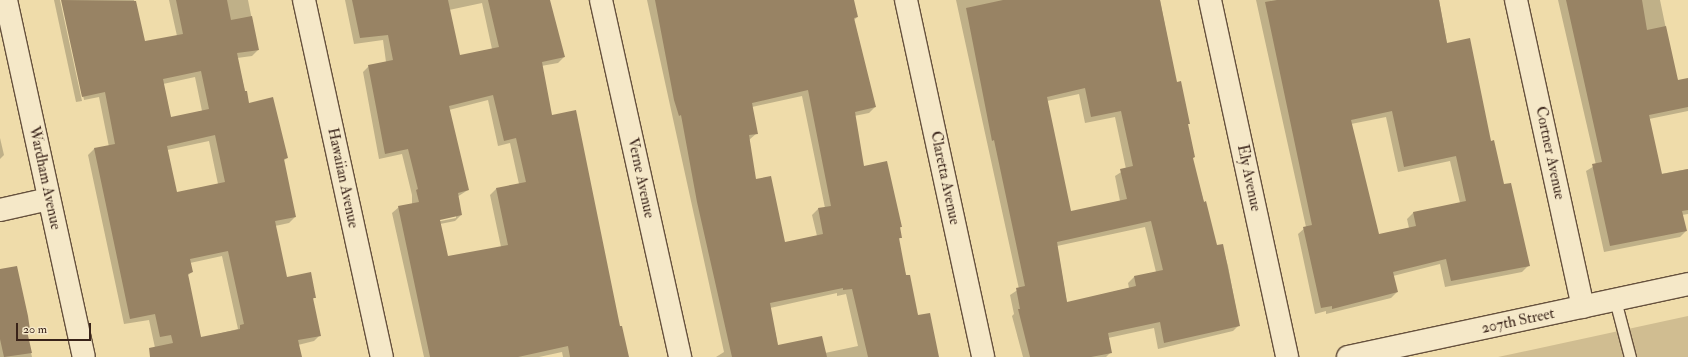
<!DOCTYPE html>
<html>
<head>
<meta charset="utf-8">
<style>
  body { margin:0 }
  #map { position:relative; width:1688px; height:357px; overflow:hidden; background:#efdcaa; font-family:"IM FELL Double Pica",serif }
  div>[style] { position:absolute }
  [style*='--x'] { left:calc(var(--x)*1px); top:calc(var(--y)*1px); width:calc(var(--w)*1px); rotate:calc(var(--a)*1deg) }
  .green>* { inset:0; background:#d0bd91 }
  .shadow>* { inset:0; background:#0003 }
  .building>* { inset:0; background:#988364 }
  .roads { filter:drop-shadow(1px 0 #66513d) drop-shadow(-1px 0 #66513d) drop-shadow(0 1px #66513d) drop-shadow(0 -1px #66513d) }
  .service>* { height:11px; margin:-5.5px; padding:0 5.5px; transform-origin:5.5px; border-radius:5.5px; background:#f5e8c8 }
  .minor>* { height:22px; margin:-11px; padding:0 11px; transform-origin:11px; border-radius:11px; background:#f5e8c8 }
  span { translate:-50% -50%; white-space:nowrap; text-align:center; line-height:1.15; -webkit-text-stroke:4px #f5e8c8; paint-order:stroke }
  .street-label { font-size:15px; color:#392319 }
  .scale { position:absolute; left:16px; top:323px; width:75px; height:18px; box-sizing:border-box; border:2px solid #392319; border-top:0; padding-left:5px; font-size:12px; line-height:14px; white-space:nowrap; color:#392319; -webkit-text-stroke:3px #f5e8c8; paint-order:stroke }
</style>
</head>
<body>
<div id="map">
  <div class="green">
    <i style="clip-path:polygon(1688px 316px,1688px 357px,1498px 357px)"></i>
  </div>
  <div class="shadow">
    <i style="clip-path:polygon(54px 0,60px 0,82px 101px,76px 102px)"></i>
    <i style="clip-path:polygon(evenodd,62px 0,134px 0,144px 42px,177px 36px,169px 0,248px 0,258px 50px,252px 56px,237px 58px,248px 104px,287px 158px,283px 161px,295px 217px,289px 223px,275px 226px,286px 278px,315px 297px,312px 300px,320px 335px,314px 341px,298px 345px,301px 357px,157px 357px,149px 320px,124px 324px,88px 155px,94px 149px,109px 147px,99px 97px,84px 100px,62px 0,195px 77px,202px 111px,171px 118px,163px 84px,195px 77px,62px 0,209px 141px,218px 184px,176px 193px,167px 150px,209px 141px,62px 0,222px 256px,238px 329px,201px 338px,187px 276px,192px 272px,190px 263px,222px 256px)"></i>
    <i style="clip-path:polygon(evenodd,345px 0,548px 0,564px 57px,558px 63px,541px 66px,551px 116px,628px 357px,563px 357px,562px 352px,539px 357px,424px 357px,392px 213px,399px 207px,412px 204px,412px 195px,402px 154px,379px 159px,363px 72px,369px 66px,386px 62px,383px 40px,354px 44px,345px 0,482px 3px,492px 49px,459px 56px,449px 10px,482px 3px,345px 0,488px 100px,498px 146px,510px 143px,519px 184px,496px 189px,490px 195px,501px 247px,447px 258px,440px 224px,455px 221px,461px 215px,457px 197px,468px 190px,449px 110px,488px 100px,345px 0,456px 216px,456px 218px,436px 222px,435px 220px,456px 216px)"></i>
    <i style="clip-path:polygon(evenodd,647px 0,853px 0,857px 17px,854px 20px,875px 107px,869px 113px,854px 116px,863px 167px,901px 227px,899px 229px,901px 237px,898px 240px,906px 276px,918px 316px,938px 357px,716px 357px,724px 352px,647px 0,802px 96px,825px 208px,818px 209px,812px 215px,817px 236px,784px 243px,755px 180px,749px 140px,757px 133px,752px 107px,802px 96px,647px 0,837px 293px,837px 296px,846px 294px,858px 346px,825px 353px,778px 346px,770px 308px,837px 293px)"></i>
    <i style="clip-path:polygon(evenodd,956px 0,1160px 0,1176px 83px,1189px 123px,1187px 126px,1192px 159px,1216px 246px,1222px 245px,1228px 266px,1239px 325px,1233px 331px,1158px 349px,1154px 328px,1108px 338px,1111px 352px,1106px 357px,1023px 357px,1012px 316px,1014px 314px,1010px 295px,1019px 289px,956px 0,1079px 94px,1085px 123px,1115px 117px,1126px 169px,1115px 176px,1120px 201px,1070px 213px,1047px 101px,1079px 94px,956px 0,1145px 227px,1156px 272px,1134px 277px,1128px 283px,1129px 288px,1067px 303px,1057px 246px,1145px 227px)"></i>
    <i style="clip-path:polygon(evenodd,1256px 0,1439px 0,1447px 44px,1490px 142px,1528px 266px,1522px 272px,1445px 287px,1440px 264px,1393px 276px,1397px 292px,1391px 298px,1326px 314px,1326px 311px,1315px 314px,1298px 234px,1306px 227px,1256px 0,1386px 117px,1398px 172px,1450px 161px,1460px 203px,1413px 213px,1407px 219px,1409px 228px,1378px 235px,1351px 124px,1386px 117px)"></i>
    <i style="clip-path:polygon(1558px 0,1660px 0,1677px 82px,1688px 79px,1688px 111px,1649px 119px,1661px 174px,1688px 169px,1688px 214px,1682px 215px,1686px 231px,1680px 237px,1604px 252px,1586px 171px,1596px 165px)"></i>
    <i style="clip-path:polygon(0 138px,4px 155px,0 159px)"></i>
    <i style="clip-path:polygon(0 270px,29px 330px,26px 332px,32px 357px,0 357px)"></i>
  </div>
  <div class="building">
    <i style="clip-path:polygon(evenodd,61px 0,136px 1px,145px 41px,183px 34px,176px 0,227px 0,231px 20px,252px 16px,259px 50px,237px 53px,245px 91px,247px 91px,249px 103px,273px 97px,288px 158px,284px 159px,296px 217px,275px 221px,287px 277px,311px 272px,316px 298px,313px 298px,321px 336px,298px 340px,302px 357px,150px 357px,149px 348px,173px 343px,171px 335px,160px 337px,155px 314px,130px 319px,94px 148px,115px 144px,105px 92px,82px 97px,61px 0,201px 71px,209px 109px,171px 117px,163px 79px,201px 71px,61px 0,215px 135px,225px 182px,177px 192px,167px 146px,215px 135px,61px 0,228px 251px,244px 324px,240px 325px,240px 329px,201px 337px,188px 274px,193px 272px,190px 259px,228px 251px)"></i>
    <i style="clip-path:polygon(evenodd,352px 0,448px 0,460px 55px,499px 47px,488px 0,550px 0,565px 57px,542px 62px,552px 115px,576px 110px,620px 326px,622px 326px,629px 357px,570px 357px,568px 346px,518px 357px,430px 357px,398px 206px,419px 202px,416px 190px,418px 189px,408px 149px,385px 154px,368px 65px,393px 60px,388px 35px,360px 38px,352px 0,493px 95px,504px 141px,516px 138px,526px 182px,496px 188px,508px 245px,448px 256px,440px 220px,462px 215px,458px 193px,469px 190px,449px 106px,493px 95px)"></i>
    <i style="clip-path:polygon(evenodd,655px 0,854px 0,858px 17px,854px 18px,876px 107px,855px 112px,864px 166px,887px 161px,902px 227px,900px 227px,902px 238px,899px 238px,906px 275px,910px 275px,918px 315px,930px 313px,939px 357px,868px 357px,852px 289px,843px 290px,843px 288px,770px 303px,778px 345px,822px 336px,827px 357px,732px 357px,697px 202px,681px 115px,679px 116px,674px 100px,655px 0,808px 90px,831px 206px,818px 208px,823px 234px,785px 242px,771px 176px,756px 179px,749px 135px,758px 134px,752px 103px,808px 90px)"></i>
    <i style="clip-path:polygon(evenodd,1003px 0,1160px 0,1177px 82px,1181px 81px,1190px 124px,1188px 124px,1195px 157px,1193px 158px,1204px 202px,1206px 201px,1217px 245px,1223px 244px,1240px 326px,1164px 343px,1160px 322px,1108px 333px,1112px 353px,1091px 357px,1030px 357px,1018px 309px,1020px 309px,1016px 288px,1025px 286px,994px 140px,992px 141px,966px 8px,1003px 0,1085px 88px,1091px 117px,1121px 111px,1133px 166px,1120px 169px,1127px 199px,1071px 211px,1047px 97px,1085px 88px,1003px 0,1151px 221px,1163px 270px,1134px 276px,1136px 286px,1067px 302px,1057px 242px,1151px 221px)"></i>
    <i style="clip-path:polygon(evenodd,1277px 0,1439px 0,1447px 43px,1470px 38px,1491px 141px,1494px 140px,1504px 184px,1511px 183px,1530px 266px,1451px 281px,1446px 259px,1393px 272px,1398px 292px,1332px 309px,1332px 306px,1321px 308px,1303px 227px,1312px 225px,1265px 2px,1277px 0,1392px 111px,1404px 167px,1456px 156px,1466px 201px,1413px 212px,1416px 226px,1379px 234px,1351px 120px,1392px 111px)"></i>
    <i style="clip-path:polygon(1566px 0,1642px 0,1647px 30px,1666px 26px,1678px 80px,1688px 78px,1688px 107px,1649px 115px,1662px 174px,1688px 169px,1688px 210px,1682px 211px,1687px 231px,1610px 246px,1592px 164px,1602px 162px)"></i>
    <i style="clip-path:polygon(17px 266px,28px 316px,30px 330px,27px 331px,32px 353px,4px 357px,0 339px,0 269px)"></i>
  </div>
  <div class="roads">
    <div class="service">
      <i style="--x:1615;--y:300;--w:59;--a:75.3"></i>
    </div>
    <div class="minor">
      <i style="--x:6;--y:0;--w:365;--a:77.7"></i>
      <i style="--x:304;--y:0;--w:365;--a:77.7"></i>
      <i style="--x:601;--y:0;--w:366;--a:77.5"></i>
      <i style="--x:906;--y:0;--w:365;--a:77.8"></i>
      <i style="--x:1210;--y:0;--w:365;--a:77.8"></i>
      <i style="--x:1516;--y:0;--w:314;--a:77.7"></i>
      <i style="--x:0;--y:210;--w:50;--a:-12.7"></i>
      <i style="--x:1348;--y:357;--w:348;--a:-12.1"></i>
    </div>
  </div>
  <div class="street-label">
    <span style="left:1550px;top:153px;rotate:78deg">Cortner Avenue</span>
    <span style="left:45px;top:178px;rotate:78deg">Wardham Avenue</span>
    <span style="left:343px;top:178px;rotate:78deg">Hawaiian Avenue</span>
    <span style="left:641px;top:178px;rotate:78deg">Verne Avenue</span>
    <span style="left:945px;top:178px;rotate:78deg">Claretta Avenue</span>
    <span style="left:1249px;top:178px;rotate:78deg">Ely Avenue</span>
    <span style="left:1518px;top:321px;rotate:-12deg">207th Street</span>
  </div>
  <div class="scale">20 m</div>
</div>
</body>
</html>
